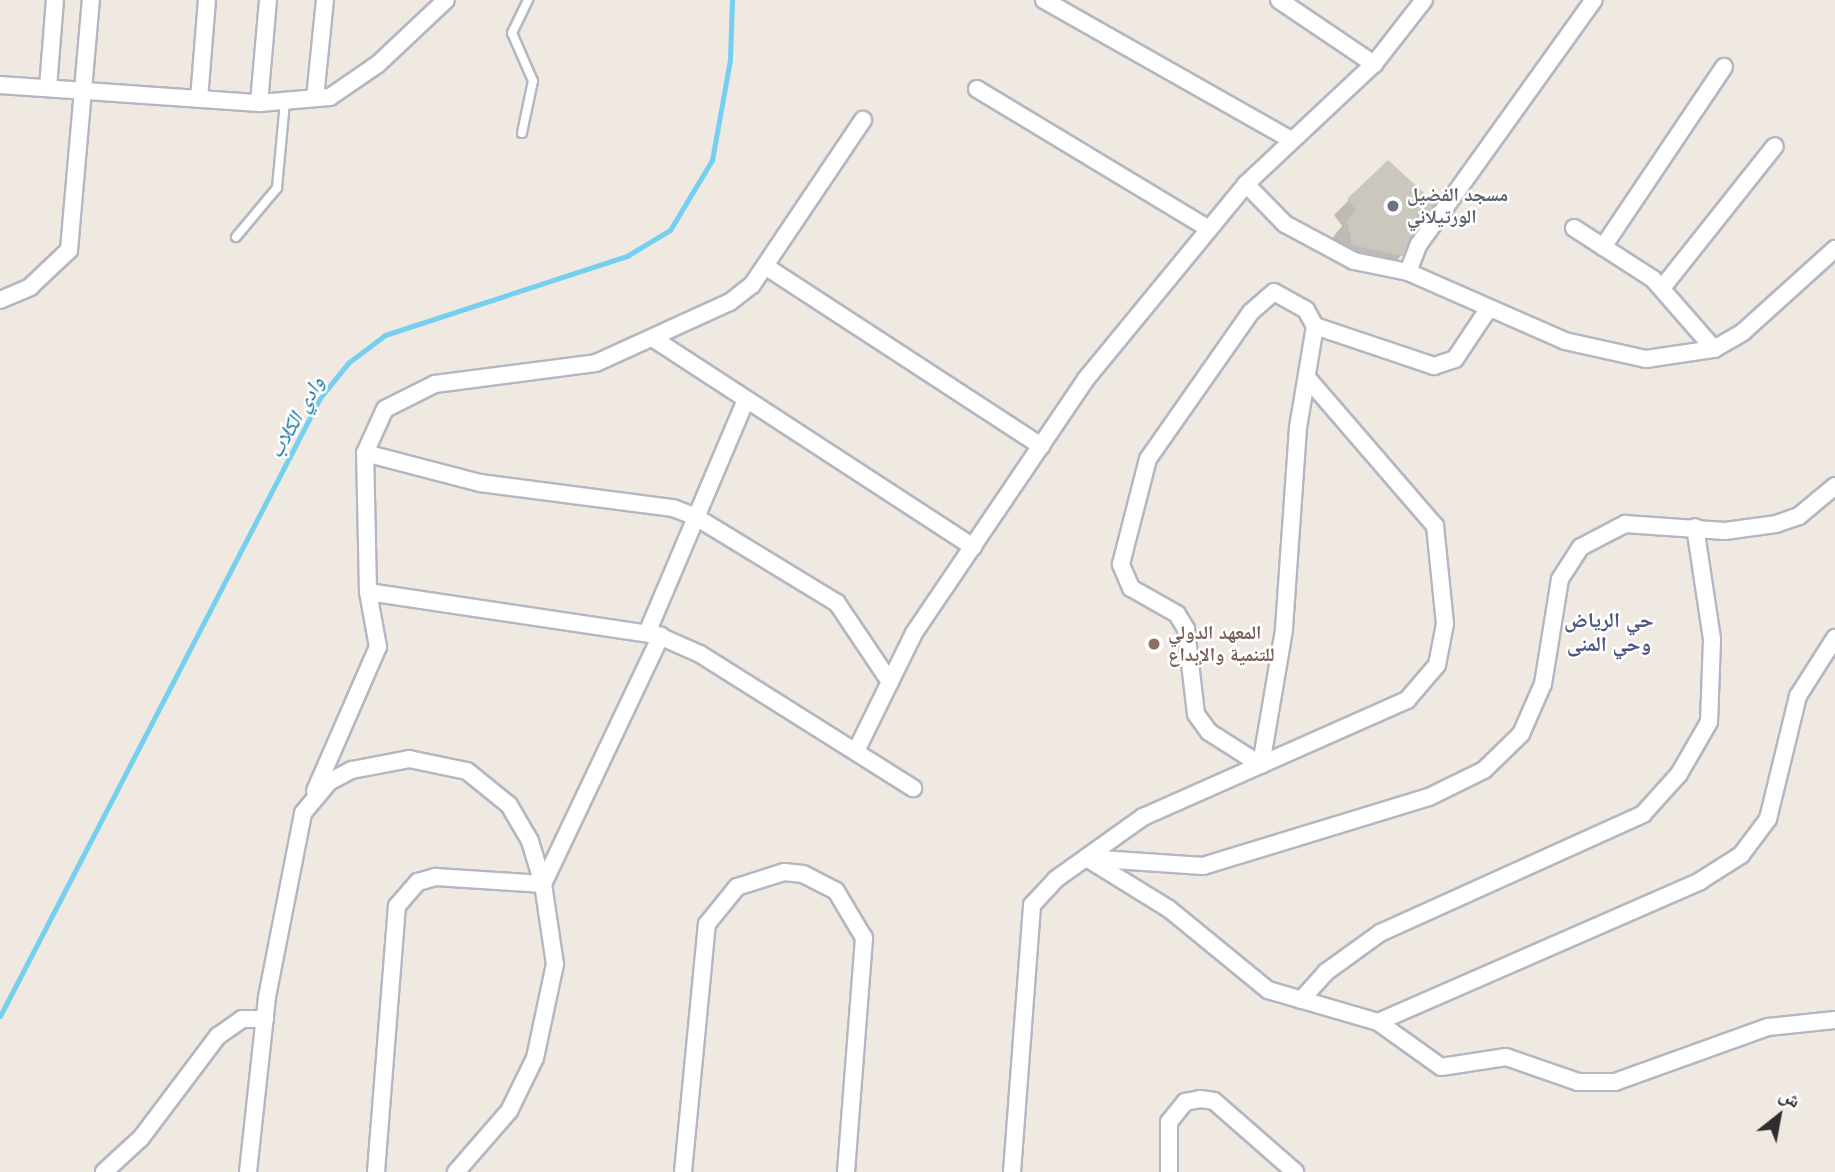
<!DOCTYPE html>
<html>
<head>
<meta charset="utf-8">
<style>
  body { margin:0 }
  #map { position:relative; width:1835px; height:1172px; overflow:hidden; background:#efe9e1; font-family:Montserrat,"Noto Naskh Arabic",sans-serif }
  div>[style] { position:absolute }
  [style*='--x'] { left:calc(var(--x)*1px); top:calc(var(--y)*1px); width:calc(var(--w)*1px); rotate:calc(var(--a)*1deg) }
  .shadow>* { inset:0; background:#0003 }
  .stream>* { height:5px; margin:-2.5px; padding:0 2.5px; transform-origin:2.5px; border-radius:2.5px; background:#75cff0 }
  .building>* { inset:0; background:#cbc7bf }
  .roads { filter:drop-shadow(2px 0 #b4b7c1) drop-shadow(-2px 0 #b4b7c1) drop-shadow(0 2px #b4b7c1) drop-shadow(0 -2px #b4b7c1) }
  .service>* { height:8px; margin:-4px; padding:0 4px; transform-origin:4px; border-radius:4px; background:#fff }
  .minor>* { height:16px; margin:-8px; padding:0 8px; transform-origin:8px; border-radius:8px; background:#fff }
  .dots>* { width:19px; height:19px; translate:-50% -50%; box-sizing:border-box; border:4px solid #fff; border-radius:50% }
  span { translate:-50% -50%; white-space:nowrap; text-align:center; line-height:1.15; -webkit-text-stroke:5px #fff; paint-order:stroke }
  .worship-label { font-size:19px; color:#5b616d; font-weight:700 }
  .left { translate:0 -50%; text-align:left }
  .education-label { font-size:19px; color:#785e54; font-weight:700 }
  .water-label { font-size:21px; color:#0d6fa3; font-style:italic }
  .neighbourhood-label { font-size:21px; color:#4d5680; font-weight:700 }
  .north { position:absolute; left:1744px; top:1081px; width:70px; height:70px; -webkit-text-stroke:5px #fff; paint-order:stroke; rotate:31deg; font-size:19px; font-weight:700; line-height:28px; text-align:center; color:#2e2e2e }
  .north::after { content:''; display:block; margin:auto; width:24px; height:32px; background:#2e2e2e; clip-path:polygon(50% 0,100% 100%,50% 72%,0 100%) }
</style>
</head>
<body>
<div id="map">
  <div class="shadow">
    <i style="clip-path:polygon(1349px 200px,1402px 255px,1386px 270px,1337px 260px,1333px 237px,1342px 226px,1334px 215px)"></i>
  </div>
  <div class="stream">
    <i style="--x:0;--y:1016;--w:696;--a:-62.62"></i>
    <i style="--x:320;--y:398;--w:45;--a:-51.3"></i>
    <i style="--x:348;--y:363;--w:46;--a:-37.1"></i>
    <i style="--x:385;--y:335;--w:255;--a:-18.1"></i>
    <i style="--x:627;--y:256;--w:50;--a:-31.2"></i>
    <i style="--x:670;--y:230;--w:82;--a:-59"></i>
    <i style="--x:712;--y:160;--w:102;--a:-79.8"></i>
    <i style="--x:730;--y:60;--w:60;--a:-88.1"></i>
  </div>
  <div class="building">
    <i style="clip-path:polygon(1388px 160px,1435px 203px,1403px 256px,1352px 245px,1347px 220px,1356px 210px,1347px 199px)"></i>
  </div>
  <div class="roads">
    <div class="service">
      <i style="--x:522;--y:133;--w:53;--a:-78.1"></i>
      <i style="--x:533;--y:81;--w:52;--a:-113.6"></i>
      <i style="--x:512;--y:33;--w:37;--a:-64"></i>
      <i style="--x:236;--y:237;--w:64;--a:-50.1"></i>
      <i style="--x:277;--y:188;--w:87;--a:-84.7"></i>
    </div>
    <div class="minor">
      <i style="--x:1044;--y:0;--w:284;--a:29.5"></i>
      <i style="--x:1279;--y:0;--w:115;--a:34"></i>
      <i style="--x:0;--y:85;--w:260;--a:4"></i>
      <i style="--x:259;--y:103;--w:71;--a:-4.8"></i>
      <i style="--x:330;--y:97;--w:58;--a:-34.5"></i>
      <i style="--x:378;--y:64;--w:93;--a:-43.3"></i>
      <i style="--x:48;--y:88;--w:88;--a:-85.5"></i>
      <i style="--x:977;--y:89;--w:271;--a:31.1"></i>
      <i style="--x:315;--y:98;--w:99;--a:-84.2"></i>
      <i style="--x:199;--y:99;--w:99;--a:-85.4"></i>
      <i style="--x:259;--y:103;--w:103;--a:-85"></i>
      <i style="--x:1246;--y:184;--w:56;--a:45.7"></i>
      <i style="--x:1285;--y:224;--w:78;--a:28.2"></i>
      <i style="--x:1354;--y:261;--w:55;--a:11.5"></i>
      <i style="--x:1408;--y:272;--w:171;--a:23.7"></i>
      <i style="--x:1565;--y:341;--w:83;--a:12.5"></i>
      <i style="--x:1646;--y:359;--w:69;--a:-8.4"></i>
      <i style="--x:1714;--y:349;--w:34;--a:-30"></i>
      <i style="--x:1743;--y:332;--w:124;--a:-42.1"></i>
      <i style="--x:1574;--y:228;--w:94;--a:32.8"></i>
      <i style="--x:1653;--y:279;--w:93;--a:48.9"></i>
      <i style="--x:1603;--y:247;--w:217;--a:-56.1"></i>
      <i style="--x:765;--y:266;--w:330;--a:33.1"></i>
      <i style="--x:1408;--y:272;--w:30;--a:-69"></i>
      <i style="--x:1419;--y:244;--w:300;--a:-54.4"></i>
      <i style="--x:1662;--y:288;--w:181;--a:-51.5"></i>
      <i style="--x:1274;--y:292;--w:37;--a:29"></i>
      <i style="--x:1306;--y:310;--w:18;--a:61"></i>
      <i style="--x:1315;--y:326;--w:103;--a:99.5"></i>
      <i style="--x:1298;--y:428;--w:202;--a:94"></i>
      <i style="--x:1284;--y:630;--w:137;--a:99.7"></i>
      <i style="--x:1261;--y:765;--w:62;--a:-147.6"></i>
      <i style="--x:1209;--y:732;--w:22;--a:-126"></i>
      <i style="--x:1196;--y:714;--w:86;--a:-96.7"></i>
      <i style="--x:1186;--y:629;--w:17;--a:-121"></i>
      <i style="--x:1177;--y:614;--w:53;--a:-150.5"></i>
      <i style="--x:1131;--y:588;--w:26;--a:-113"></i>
      <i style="--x:1121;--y:564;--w:108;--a:-75.6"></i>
      <i style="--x:1148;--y:459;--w:179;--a:-55"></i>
      <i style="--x:1251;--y:312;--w:30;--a:-41"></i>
      <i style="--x:0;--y:300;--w:33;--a:-23"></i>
      <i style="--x:30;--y:287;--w:54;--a:-43.5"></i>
      <i style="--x:69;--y:250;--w:251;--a:-85"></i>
      <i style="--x:1315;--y:326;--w:126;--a:18.6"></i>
      <i style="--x:1434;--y:366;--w:22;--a:-18"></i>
      <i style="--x:1455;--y:359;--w:61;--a:-56.3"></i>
      <i style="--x:654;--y:339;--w:381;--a:33.1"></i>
      <i style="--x:365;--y:453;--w:119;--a:14.6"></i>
      <i style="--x:480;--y:483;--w:195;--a:7.4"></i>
      <i style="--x:673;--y:508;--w:25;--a:21"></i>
      <i style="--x:696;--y:517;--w:165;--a:31.4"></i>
      <i style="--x:837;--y:603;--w:95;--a:56.1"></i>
      <i style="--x:368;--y:592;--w:292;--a:8.5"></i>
      <i style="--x:657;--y:635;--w:47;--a:23.8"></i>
      <i style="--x:700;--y:654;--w:252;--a:32.2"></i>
      <i style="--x:647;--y:633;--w:253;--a:-67"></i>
      <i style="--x:856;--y:751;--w:131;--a:-63.8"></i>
      <i style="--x:914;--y:633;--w:307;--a:-55.9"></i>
      <i style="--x:1086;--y:379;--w:252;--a:-50.6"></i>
      <i style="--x:1246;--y:184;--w:175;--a:-43.2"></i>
      <i style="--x:1374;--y:64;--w:81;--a:-52"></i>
      <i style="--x:315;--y:791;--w:157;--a:-66.4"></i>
      <i style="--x:378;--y:647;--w:56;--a:-100.3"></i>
      <i style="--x:368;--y:592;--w:139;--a:-91.2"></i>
      <i style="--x:365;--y:453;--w:48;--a:-65.6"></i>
      <i style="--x:385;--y:409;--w:56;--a:-26.6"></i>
      <i style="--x:435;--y:384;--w:162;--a:-7.4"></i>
      <i style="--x:596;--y:363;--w:147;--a:-24.5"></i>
      <i style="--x:730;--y:302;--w:28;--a:-38"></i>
      <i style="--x:752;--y:285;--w:199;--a:-56.1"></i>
      <i style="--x:1086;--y:858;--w:117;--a:3.9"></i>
      <i style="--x:1203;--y:866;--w:236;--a:-17"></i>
      <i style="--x:1429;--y:797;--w:61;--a:-26.1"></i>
      <i style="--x:1484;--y:770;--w:52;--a:-44.2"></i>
      <i style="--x:1521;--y:734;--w:55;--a:-66.3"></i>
      <i style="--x:1543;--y:684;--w:106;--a:-80.8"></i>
      <i style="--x:1560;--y:579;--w:38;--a:-57"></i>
      <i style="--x:1581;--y:547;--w:50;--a:-27.6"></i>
      <i style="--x:1625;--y:524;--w:100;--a:4"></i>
      <i style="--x:1725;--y:531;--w:51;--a:-7.8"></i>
      <i style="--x:1776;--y:524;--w:24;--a:-19"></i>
      <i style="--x:1799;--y:516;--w:47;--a:-39.8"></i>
      <i style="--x:1088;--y:859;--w:95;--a:31.7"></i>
      <i style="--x:1169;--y:909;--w:128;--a:39.3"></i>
      <i style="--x:1268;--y:990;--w:115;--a:16.2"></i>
      <i style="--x:1378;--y:1022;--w:77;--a:35.5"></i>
      <i style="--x:1441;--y:1067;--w:66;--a:-8.7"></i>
      <i style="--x:1506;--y:1057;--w:76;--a:19.1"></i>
      <i style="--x:1578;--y:1082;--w:37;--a:0"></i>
      <i style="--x:1615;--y:1082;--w:163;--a:-19.8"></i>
      <i style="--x:1768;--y:1027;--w:67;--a:-6"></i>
      <i style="--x:1301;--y:1000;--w:38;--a:-48"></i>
      <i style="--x:1326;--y:972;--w:67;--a:-35.8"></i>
      <i style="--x:1380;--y:933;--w:289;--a:-24.3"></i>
      <i style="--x:1643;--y:814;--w:54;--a:-48"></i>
      <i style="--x:1679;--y:774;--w:60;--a:-60"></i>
      <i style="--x:1709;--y:722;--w:83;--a:-87.9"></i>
      <i style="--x:1712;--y:639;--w:113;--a:-98.6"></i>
      <i style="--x:1378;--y:1022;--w:352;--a:-23.6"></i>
      <i style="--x:1700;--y:881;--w:49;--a:-32.4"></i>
      <i style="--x:1741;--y:855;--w:45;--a:-53.1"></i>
      <i style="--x:1768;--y:819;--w:127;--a:-76.3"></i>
      <i style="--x:1798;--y:696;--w:69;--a:-57.5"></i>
      <i style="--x:104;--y:1172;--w:50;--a:-42.6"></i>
      <i style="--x:141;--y:1138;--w:128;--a:-53"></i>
      <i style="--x:218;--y:1036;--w:29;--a:-35"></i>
      <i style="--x:242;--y:1019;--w:23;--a:0"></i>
      <i style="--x:248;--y:1172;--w:176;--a:-83.8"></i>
      <i style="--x:267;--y:997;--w:187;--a:-78.9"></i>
      <i style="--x:303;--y:813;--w:40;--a:-50"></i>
      <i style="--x:329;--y:782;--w:26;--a:-28"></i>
      <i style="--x:352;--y:770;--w:58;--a:-10.9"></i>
      <i style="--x:409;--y:759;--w:59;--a:11.7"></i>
      <i style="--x:467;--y:771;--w:54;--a:39"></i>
      <i style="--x:509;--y:805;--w:42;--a:59.7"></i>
      <i style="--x:530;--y:841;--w:45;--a:73.2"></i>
      <i style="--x:543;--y:884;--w:81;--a:81.5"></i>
      <i style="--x:555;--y:964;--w:96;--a:102"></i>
      <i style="--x:535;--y:1058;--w:59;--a:116.1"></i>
      <i style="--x:509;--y:1111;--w:81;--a:131"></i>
      <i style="--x:376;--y:1172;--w:267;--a:-85.5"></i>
      <i style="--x:397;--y:906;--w:32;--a:-49"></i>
      <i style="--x:418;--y:882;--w:19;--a:-16"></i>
      <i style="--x:436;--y:877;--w:107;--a:3.7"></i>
      <i style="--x:543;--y:884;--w:275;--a:-64.6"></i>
      <i style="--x:683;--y:1172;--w:249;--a:-84.5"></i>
      <i style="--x:707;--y:924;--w:48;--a:-51"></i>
      <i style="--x:737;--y:887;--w:49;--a:-17.7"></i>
      <i style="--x:784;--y:872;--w:19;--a:6"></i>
      <i style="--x:803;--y:874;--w:37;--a:27"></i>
      <i style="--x:836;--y:891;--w:55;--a:59.2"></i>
      <i style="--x:864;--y:938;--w:235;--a:94.4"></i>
      <i style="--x:1012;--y:1172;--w:268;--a:-85.7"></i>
      <i style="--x:1032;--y:905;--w:35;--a:-47"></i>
      <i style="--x:1056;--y:879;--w:107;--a:-35.5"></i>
      <i style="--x:1143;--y:817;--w:289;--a:-23.9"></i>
      <i style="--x:1407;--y:700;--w:46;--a:-49.4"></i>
      <i style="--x:1437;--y:665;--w:42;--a:-79"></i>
      <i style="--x:1445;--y:624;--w:99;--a:-95.8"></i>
      <i style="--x:1435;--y:526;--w:193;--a:-130.8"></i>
      <i style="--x:1169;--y:1172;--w:50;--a:-90"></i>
      <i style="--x:1169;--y:1122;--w:26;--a:-51"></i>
      <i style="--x:1185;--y:1102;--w:15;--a:-11"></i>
      <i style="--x:1200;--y:1099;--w:14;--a:8"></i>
      <i style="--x:1214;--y:1101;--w:108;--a:41.2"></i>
    </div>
  </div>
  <div class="dots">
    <i style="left:1393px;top:206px;background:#6b7280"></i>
    <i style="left:1154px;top:644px;background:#8d6e63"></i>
  </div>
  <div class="worship-label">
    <span class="left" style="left:1407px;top:206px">مسجد الفضيل<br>الورتيلاني</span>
  </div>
  <div class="education-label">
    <span class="left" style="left:1168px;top:644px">المعهد الدولي<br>للتنمية والإبداع</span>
  </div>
  <div class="water-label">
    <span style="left:296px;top:417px;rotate:-60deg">وادي الكلاب</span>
  </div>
  <div class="neighbourhood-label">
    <span style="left:1609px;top:632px">حي الرياض<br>وحي المنى</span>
  </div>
  <div class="north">ش</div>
</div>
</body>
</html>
